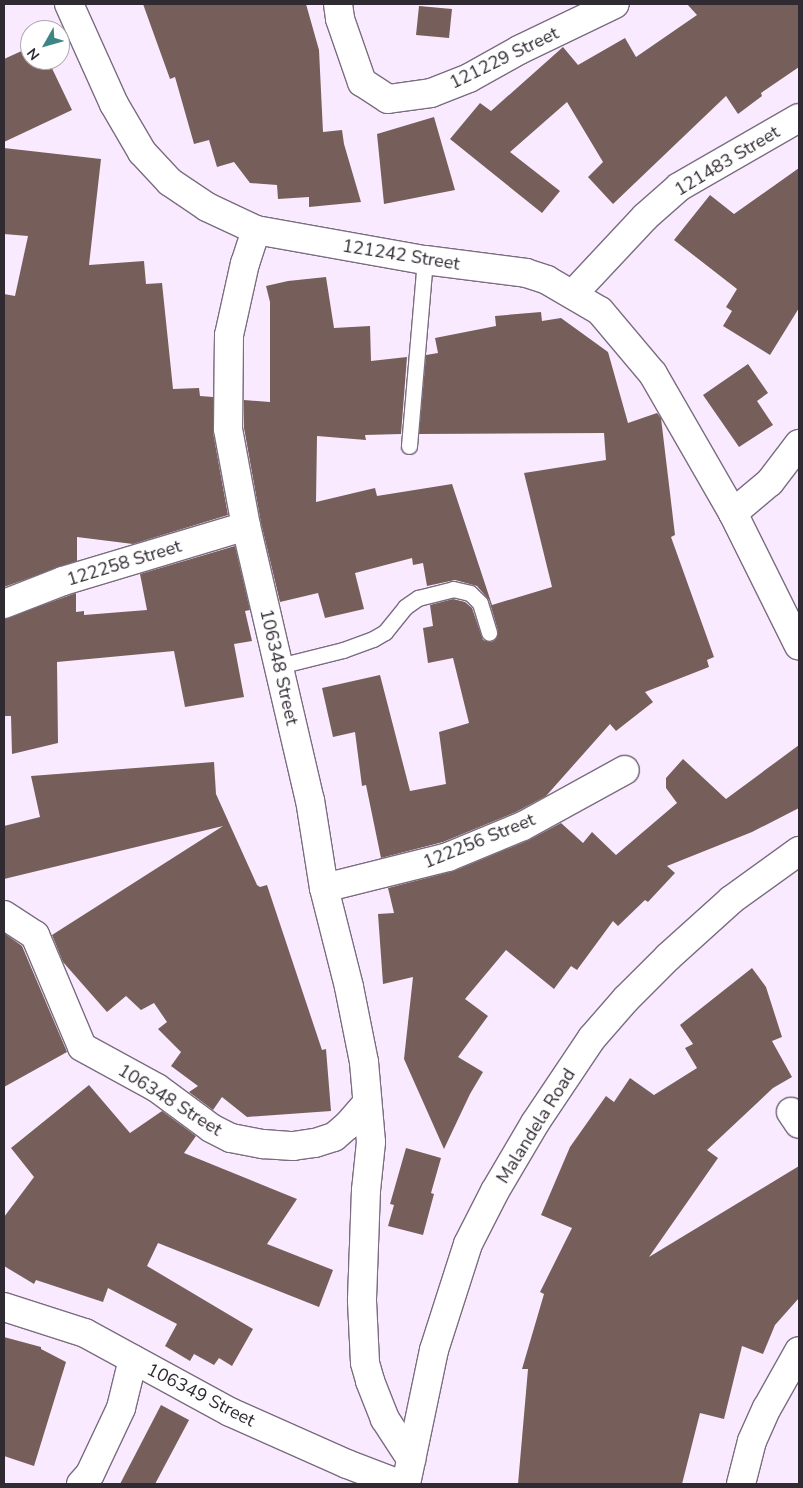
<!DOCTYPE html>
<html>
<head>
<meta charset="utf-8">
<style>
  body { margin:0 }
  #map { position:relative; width:803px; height:1488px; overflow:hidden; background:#f9eaff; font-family:"Nunito Sans",sans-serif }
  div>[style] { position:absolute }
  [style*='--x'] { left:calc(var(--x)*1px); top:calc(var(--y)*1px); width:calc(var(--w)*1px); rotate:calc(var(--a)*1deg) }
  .building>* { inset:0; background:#765f5a }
  .roads { filter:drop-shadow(1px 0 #7a6d7f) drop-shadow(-1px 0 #7a6d7f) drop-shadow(0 1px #7a6d7f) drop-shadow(0 -1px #7a6d7f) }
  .lane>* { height:15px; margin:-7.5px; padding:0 7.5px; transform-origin:7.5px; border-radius:7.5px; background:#fff }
  .street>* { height:28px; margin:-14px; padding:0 14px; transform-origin:14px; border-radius:14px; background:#fff }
  .secondary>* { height:28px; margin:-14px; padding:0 14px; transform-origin:14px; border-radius:14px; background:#fff }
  span { translate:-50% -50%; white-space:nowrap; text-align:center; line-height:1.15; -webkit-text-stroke:5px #fff; paint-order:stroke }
  .street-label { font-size:18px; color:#302b33 }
  .frame { position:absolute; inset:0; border:5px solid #302b33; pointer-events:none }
  .north { position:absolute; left:20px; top:20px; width:50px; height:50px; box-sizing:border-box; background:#fff; border:1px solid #acaaad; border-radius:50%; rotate:232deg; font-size:14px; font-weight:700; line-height:20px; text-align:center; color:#302b33 }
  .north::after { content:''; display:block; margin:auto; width:18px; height:22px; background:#3e8685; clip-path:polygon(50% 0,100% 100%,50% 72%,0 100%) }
</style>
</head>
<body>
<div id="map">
  <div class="building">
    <i style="clip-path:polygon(143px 4px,306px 4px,319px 50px,323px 132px,342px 130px,344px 144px,361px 202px,309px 207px,309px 197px,278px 199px,277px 185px,250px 183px,234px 162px,217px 167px,209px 140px,194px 144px,175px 77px,170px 79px)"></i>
    <i style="clip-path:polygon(687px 4px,799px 4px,799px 67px,761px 93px,762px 96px,738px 114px,726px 96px,613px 204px,588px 177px,603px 162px,567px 102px,510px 152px,560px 191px,542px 213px,450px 139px,480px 103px,491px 111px,563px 47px,578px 65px,625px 38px,636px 57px,697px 15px)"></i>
    <i style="clip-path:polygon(419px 6px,452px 9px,449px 38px,416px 35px)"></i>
    <i style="clip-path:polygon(26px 49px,30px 60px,48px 60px,72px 110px,4px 142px,4px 59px)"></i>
    <i style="clip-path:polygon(434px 117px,455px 190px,384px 204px,377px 134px)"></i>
    <i style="clip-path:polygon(4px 148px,101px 159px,89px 265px,144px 261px,146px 284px,162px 283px,173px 389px,199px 388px,200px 396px,213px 397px,213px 432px,228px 515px,133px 544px,77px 537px,77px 561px,4px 587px,4px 294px,15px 296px,28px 236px,4px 234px)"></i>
    <i style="clip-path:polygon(799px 168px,799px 308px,770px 355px,723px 326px,732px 311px,726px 307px,737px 289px,674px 240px,710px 195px,734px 214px)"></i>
    <i style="clip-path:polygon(326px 277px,334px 328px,370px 326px,371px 361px,407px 357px,401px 434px,365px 435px,366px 440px,317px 436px,316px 502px,375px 488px,377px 496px,452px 484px,492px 605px,552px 587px,524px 473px,606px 460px,604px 433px,419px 434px,426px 355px,438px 353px,435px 338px,496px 326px,495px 316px,541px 312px,542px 321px,561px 318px,608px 352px,628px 423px,657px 413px,661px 418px,675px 535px,671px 537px,714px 657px,707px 660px,709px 667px,645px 692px,653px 702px,616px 731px,610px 724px,546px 796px,516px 812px,443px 842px,381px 858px,366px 785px,362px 786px,355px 732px,333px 737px,322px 688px,380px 675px,410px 791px,446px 784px,439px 732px,469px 723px,453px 658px,428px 663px,423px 628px,433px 626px,430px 605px,453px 599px,465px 602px,472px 608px,483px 640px,491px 642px,495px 640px,498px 631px,489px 600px,477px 586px,455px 580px,427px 586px,423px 563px,413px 565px,412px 558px,355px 573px,364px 609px,325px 618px,318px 593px,280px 602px,261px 523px,244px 428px,244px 400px,270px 402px,270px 302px,266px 286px,288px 281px)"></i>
    <i style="clip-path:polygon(748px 364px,768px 393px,757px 401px,773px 425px,739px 447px,703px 395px)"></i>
    <i style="clip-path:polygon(235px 546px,250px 610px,245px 611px,252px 641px,234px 644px,244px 697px,185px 707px,174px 651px,57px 662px,58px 743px,12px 754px,11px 716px,4px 716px,4px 619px,76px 593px,76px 612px,84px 611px,84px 615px,147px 610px,140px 574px)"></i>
    <i style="clip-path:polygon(799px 745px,799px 808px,752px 832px,667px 866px,675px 873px,648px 902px,645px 900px,618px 926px,613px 921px,577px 970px,571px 966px,554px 989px,506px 950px,465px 999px,488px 1016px,458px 1057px,483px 1072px,470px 1094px,444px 1149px,404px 1059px,413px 977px,383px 984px,378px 914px,394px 913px,388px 888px,454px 871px,529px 840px,561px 823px,583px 843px,592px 832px,616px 855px,677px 803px,666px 788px,666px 778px,683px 759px,726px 799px)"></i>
    <i style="clip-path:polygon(214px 762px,216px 794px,257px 885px,260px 887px,267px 885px,322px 1050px,326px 1049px,331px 1111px,247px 1117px,222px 1097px,213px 1110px,189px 1092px,198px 1086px,171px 1066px,181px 1052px,158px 1029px,167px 1022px,154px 1003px,141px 1010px,126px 996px,107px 1012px,63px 962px,52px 935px,223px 826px,4px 879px,4px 826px,40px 817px,31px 776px)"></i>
    <i style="clip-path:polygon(4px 933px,22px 946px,67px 1052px,4px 1087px)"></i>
    <i style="clip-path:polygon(752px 968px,766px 987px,782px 1037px,772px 1041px,792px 1077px,773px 1088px,707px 1150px,718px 1158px,649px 1257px,799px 1166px,799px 1298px,775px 1325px,763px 1354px,742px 1346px,724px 1419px,700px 1413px,682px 1484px,518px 1484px,528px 1369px,522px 1369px,544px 1294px,540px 1292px,572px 1228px,541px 1215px,570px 1147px,606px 1096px,614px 1102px,630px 1078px,654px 1095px,697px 1068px,685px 1048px,693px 1044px,680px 1025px)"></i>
    <i style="clip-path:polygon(89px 1085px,130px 1133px,162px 1111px,196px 1136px,184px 1153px,297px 1199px,267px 1244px,333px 1270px,319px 1307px,158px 1243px,147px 1266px,253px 1329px,232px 1366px,219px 1358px,214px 1365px,194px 1354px,190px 1361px,165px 1346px,177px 1324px,108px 1288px,103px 1302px,36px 1280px,34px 1284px,4px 1266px,4px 1217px,34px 1177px,11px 1148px)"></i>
    <i style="clip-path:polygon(406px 1148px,441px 1158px,431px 1193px,434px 1194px,423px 1235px,388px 1226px,394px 1205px,390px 1204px)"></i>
    <i style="clip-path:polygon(4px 1337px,41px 1347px,41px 1349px,66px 1362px,34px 1466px,4px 1456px)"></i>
    <i style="clip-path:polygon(161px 1405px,189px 1420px,155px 1484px,120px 1484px)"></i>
  </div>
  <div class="roads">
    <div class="lane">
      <i style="--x:409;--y:446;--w:187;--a:-85.1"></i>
      <i style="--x:279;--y:666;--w:66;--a:-14"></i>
      <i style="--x:343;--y:650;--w:32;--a:-20"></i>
      <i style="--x:373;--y:639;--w:14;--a:-30"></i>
      <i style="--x:385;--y:632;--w:32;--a:-51"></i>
      <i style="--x:405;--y:607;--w:16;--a:-35"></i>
      <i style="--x:418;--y:598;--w:36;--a:-14"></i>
      <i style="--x:453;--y:589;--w:17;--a:13"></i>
      <i style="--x:470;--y:593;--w:14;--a:45"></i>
      <i style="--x:480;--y:603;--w:31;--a:73"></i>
    </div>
    <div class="street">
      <i style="--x:69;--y:4;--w:110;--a:65.8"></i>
      <i style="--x:114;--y:104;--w:56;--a:59.7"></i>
      <i style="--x:142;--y:152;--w:41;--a:47"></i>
      <i style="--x:170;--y:182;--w:45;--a:34"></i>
      <i style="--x:207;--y:207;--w:54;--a:25.1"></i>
      <i style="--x:256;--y:230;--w:172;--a:10.1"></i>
      <i style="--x:425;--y:260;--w:102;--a:7.3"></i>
      <i style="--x:526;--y:273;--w:22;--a:18"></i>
      <i style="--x:547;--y:280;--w:61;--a:30.3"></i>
      <i style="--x:600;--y:311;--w:82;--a:49.9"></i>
      <i style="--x:653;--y:374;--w:160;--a:60.1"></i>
      <i style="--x:733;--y:513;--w:148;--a:63.6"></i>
      <i style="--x:338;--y:4;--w:15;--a:82"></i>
      <i style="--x:340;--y:19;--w:67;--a:70.8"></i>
      <i style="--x:362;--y:82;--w:31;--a:33"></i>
      <i style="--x:388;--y:99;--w:43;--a:-7.9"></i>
      <i style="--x:431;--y:93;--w:41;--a:-21.5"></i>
      <i style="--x:469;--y:78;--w:57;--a:-29.2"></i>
      <i style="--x:519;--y:50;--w:106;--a:-25.6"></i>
      <i style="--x:256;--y:230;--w:35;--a:108"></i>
      <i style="--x:245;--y:263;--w:74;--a:102.5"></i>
      <i style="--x:229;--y:335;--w:94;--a:90.6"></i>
      <i style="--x:228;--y:429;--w:99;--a:79.5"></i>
      <i style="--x:246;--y:526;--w:281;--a:76.9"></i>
      <i style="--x:310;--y:800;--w:89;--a:81"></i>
      <i style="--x:324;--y:888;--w:102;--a:75.8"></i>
      <i style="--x:349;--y:987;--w:76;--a:78.7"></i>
      <i style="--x:364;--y:1062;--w:80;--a:85"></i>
      <i style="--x:371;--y:1142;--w:48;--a:95.9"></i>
      <i style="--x:366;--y:1190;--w:111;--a:92.1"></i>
      <i style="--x:362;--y:1301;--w:62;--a:87.2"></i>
      <i style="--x:365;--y:1363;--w:19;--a:74"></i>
      <i style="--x:370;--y:1381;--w:41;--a:68.5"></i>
      <i style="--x:385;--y:1419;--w:48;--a:57"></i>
      <i style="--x:573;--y:294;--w:105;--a:-46.9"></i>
      <i style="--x:645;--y:217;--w:45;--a:-41.4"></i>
      <i style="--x:679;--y:187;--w:138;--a:-29.9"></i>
      <i style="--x:733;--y:513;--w:48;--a:-40"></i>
      <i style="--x:770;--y:482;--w:48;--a:-52.7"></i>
      <i style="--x:4;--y:604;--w:63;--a:-21.3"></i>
      <i style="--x:63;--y:581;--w:191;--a:-16.7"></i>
      <i style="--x:324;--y:888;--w:128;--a:-14"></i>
      <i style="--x:448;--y:857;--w:81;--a:-22.5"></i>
      <i style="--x:523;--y:826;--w:116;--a:-28.8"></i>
      <i style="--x:4;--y:915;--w:37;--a:33"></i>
      <i style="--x:35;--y:935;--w:121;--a:67.2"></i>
      <i style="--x:82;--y:1047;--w:85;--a:28.7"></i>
      <i style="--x:157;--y:1088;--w:67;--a:36.5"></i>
      <i style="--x:211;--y:1128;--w:22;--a:27"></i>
      <i style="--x:231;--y:1138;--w:33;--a:11"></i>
      <i style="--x:263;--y:1144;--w:30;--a:4"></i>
      <i style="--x:293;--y:1146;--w:22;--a:-8"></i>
      <i style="--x:315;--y:1143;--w:20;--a:-18"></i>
      <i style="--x:334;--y:1137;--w:18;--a:-41"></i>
      <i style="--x:348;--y:1125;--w:29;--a:-49"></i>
      <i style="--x:791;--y:1112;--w:14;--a:56"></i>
      <i style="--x:4;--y:1307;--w:85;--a:17.8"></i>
      <i style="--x:85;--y:1333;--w:165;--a:28.6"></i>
      <i style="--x:230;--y:1412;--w:128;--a:24"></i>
      <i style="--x:347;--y:1464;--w:56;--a:21"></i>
      <i style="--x:81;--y:1484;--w:13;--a:-48"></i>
      <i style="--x:90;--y:1474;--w:73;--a:-64.8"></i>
      <i style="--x:121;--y:1408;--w:50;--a:-76.2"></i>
      <i style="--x:741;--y:1484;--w:44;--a:-75.7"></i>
      <i style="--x:752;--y:1441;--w:36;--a:-66"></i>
      <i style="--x:767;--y:1408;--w:65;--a:-60.7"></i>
    </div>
    <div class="secondary">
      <i style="--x:406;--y:1484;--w:137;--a:-78.2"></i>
      <i style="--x:434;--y:1350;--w:111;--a:-72.2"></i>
      <i style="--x:468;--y:1244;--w:59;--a:-63"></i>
      <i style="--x:495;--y:1191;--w:79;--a:-59.5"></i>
      <i style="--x:535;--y:1123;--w:102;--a:-56.2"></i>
      <i style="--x:592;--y:1038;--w:52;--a:-48.9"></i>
      <i style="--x:626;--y:999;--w:59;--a:-45"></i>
      <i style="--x:668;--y:957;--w:85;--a:-42.1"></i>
      <i style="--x:731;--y:900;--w:84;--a:-35.8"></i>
    </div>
  </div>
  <div class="street-label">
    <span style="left:504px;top:58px;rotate:-26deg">121229 Street</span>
    <span style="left:727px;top:161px;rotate:-31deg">121483 Street</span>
    <span style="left:401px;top:255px;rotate:9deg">121242 Street</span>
    <span style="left:124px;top:563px;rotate:-17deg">122258 Street</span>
    <span style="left:279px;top:667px;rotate:77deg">106348 Street</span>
    <span style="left:479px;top:841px;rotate:-22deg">122256 Street</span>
    <span style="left:170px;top:1100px;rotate:32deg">106348 Street</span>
    <span style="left:536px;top:1126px;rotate:-58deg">Malandela Road</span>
    <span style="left:201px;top:1395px;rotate:27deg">106349 Street</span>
  </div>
  <div class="frame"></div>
  <div class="north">N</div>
</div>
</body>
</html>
